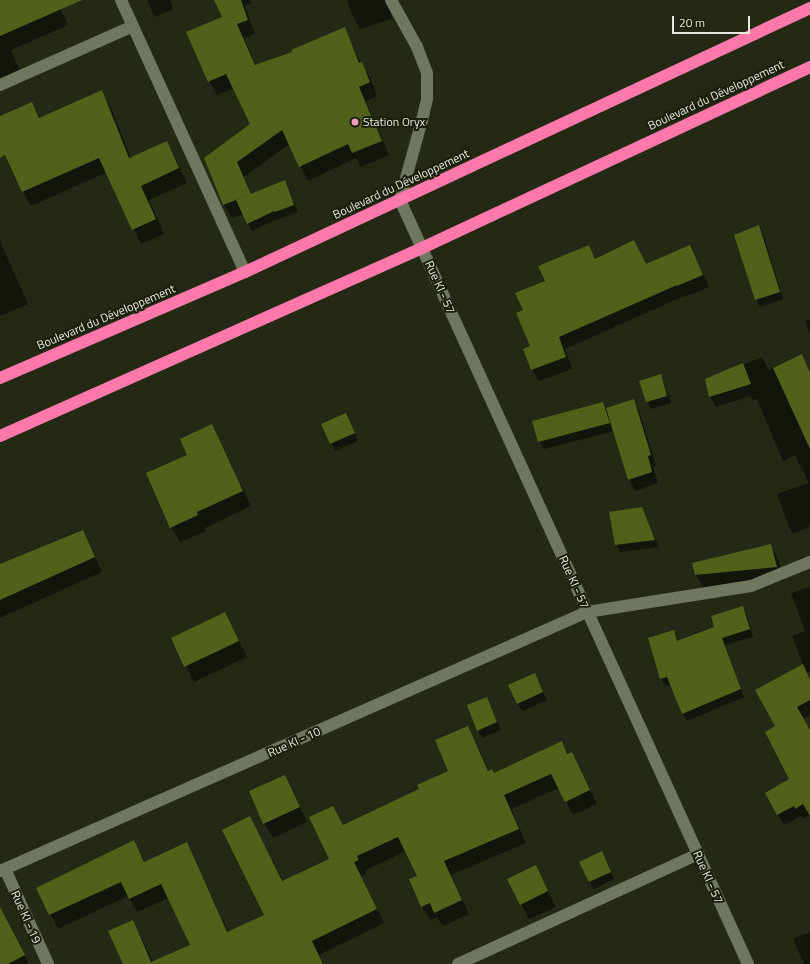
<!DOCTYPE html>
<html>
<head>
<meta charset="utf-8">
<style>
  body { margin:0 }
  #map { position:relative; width:810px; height:964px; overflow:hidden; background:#232915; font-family:"Titillium Web",sans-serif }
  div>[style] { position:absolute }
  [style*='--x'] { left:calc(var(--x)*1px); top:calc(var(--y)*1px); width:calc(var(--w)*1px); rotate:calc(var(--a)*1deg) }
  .shadow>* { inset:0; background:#0007 }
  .building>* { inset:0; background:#50621a }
  .street>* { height:12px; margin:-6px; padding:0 6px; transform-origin:6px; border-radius:6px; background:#6f775f }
  .highway>* { height:12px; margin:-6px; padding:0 6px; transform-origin:6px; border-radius:6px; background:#fe78aa }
  .dots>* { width:11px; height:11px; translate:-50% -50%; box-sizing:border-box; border:2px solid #1a200b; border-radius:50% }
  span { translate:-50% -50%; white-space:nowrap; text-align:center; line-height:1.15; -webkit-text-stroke:4px #1a200b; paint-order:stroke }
  .street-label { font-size:12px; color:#e5e9dc }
  .poi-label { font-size:12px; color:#e5e9dc }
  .left { translate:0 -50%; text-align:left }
  .scale { position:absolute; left:672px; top:16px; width:78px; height:18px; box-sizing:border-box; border:2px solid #e5e9dc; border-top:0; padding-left:5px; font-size:12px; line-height:14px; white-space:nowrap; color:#e5e9dc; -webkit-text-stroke:3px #1a200b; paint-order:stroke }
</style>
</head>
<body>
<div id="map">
  <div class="shadow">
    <i style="clip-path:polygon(8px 0,56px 0,68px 25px,11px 50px,23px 78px,0 88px,0 4px)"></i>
    <i style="clip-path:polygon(147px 0,170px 0,173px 9px,155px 17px)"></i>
    <i style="clip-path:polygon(215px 0,250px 0,251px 4px,245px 6px,255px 34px,244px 38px,256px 65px,293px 52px,344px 29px,361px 64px,370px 77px,377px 96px,366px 101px,389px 155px,361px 167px,356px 158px,308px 181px,289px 144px,244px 177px,252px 195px,284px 182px,298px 212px,280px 219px,279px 218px,252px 231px,243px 214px,232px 218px,223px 204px,205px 158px,252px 125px,234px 88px,217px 95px,209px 81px,223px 18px)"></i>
    <i style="clip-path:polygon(347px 0,386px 0,392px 19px,360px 29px,352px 14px)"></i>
    <i style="clip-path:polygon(101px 92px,110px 106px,131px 158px,167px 142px,187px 183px,149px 200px,164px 234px,141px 244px,107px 172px,31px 206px,23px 192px,0 139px,0 117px,32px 103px,41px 119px)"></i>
    <i style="clip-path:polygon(759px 226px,763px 234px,783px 299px,760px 307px,756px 299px)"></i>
    <i style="clip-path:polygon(0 241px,28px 304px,0 316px)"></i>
    <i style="clip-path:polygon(690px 246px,709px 287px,685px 297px,684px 296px,565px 349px,572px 369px,539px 381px,532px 370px,531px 347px,524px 311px,547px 281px,589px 247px,596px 259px,646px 265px)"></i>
    <i style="clip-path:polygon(810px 319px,810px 334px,805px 321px)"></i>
    <i style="clip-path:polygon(802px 356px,810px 372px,810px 527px,793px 534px,788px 524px,777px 494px,809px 483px,795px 455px,783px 461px,757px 399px,753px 400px,750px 396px,716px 407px,710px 397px,706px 380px,762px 357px,769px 370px)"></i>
    <i style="clip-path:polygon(660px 376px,664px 383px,671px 403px,651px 409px,640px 382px)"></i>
    <i style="clip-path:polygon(633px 400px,639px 411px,656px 466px,653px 467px,658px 483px,635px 491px,629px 480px,614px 431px,544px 449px,539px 441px,602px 403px,606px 409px)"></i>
    <i style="clip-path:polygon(350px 421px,358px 441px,335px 451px,322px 424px)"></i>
    <i style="clip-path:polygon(211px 425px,251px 506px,205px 528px,206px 531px,180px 542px,171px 527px,188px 455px)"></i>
    <i style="clip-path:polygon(641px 508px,659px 547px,620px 552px,616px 545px)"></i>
    <i style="clip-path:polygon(83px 531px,102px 572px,0 618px,0 565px)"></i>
    <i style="clip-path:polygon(770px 545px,778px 559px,784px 581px,704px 589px,696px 575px,694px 564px)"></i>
    <i style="clip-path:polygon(810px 587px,810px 672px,806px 673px,810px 680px,810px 715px,802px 719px,810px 732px,810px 815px,802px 819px,801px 816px,784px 825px,777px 814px,790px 779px,776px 727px,803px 665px,792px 636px,805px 631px,791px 593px)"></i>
    <i style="clip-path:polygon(742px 607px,747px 615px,753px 637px,725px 645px,744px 697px,687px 721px,671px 685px,665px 686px,661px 679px,649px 638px,674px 631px,679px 642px,715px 628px)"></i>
    <i style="clip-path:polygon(225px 613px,247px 657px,194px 682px,172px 639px)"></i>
    <i style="clip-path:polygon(538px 681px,547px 700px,522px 711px,517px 703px)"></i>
    <i style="clip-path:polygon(487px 698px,501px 730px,482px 738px,478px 730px)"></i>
    <i style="clip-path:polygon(468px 727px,489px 771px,494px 774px,561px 743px,568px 755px,579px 767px,597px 804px,573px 815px,559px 788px,511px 809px,526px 843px,451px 875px,469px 914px,443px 926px,437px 917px,430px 920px,422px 906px,418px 876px,406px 851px,364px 871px,366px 874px,361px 876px,384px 923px,319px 955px,324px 964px,124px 964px,133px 922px,153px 962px,192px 946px,168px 898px,137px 912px,128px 896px,58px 929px,38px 888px,134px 842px,145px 862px,186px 843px,228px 932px,265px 916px,249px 817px,283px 881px,330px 859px,343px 826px,420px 789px,450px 771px)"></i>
    <i style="clip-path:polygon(285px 776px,307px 822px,273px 838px,264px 823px)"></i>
    <i style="clip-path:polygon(606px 860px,614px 879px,594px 889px,589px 881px)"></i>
    <i style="clip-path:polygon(535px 866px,556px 907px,529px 919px,521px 904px)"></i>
    <i style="clip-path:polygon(0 920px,12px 931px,29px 964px,0 964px)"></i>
    <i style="clip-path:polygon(810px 932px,810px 964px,804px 964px,793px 939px)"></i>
  </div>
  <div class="building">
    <i style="clip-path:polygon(0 0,82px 0,0 36px)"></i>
    <i style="clip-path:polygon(214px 0,241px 0,248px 20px,237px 24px,255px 65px,292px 52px,291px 50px,345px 27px,359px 63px,362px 62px,370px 82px,359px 87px,382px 141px,352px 153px,348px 144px,299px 167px,282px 130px,237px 162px,251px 194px,223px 205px,204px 158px,250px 124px,226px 74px,208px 82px,186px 32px,222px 17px)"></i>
    <i style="clip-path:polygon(102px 90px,129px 158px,167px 141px,179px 168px,141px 186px,156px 219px,132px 230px,99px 158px,22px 192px,5px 155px,0 158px,0 116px,32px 102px,39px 118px)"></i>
    <i style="clip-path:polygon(285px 180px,294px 205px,275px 212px,274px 211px,247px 224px,236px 200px)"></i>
    <i style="clip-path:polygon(759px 225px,780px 292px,755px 300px,734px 235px)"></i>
    <i style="clip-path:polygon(634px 240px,646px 264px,690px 245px,703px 275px,677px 286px,677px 285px,559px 337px,566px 357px,531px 370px,523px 349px,530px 346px,516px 313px,523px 310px,515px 293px,545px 281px,538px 266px,589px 245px,595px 259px)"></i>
    <i style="clip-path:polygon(802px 354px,810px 373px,810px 449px,773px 368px)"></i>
    <i style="clip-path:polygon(743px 363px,751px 384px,709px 397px,705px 379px)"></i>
    <i style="clip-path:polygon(661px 374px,667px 396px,646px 402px,639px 381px)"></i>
    <i style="clip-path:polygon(634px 399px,651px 455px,648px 456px,652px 472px,628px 480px,606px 408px)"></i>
    <i style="clip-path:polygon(603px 402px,610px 423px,538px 442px,532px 421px)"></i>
    <i style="clip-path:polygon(346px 413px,355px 433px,330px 444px,321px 424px)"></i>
    <i style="clip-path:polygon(212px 424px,243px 491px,197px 512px,198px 515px,170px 528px,146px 473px,187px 455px,180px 439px)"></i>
    <i style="clip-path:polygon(642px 507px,655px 540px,615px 545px,609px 512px)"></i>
    <i style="clip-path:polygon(83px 530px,95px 557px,0 600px,0 564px)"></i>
    <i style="clip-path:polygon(771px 544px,777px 567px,695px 575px,692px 563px)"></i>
    <i style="clip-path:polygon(743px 606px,750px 629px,722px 638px,741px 689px,682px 714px,667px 677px,660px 679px,648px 638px,674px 630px,677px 641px,714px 627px,711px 616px)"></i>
    <i style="clip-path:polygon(225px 612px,239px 641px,184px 667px,171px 638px)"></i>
    <i style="clip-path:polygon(803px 664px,810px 680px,810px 700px,797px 707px,810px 730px,810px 816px,803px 804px,795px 809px,794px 806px,777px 815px,765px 793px,789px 779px,765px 732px,775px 726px,755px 690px)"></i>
    <i style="clip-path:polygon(535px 673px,543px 692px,517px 704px,508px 685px)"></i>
    <i style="clip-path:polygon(487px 697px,497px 722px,477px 731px,467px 705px)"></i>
    <i style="clip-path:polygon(468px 726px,488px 771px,492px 769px,494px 773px,562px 741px,567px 754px,572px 752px,590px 790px,565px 802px,551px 774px,504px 795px,519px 829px,444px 861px,462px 900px,434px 913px,430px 903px,421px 907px,409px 879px,417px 876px,398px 837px,357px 856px,359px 860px,354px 862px,377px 909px,312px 941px,323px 964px,123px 964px,108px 931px,133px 920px,151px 962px,190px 945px,161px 884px,129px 899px,121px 882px,49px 915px,36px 888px,134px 840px,144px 862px,187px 842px,227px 932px,264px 915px,222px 830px,250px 816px,282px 881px,329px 859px,309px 817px,333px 806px,343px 825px,419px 789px,417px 785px,448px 771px,435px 740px)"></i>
    <i style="clip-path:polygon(285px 775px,300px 807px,263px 824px,249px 791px)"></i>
    <i style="clip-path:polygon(602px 851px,611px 872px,589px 882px,579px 862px)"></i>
    <i style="clip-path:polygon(536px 865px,548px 891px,520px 905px,507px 879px)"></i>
    <i style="clip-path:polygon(0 907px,25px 955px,8px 964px,0 964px)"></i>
  </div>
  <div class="street">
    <i style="--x:121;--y:0;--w:299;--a:65.5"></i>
    <i style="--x:391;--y:0;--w:54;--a:61"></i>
    <i style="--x:417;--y:47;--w:28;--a:69"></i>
    <i style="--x:427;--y:73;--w:26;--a:90"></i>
    <i style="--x:427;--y:99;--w:22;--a:103"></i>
    <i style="--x:422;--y:120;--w:83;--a:105.4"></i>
    <i style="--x:400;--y:200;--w:840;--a:65.51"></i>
    <i style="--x:0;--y:85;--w:145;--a:-23.9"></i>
    <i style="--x:5;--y:869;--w:104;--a:65.6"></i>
    <i style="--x:0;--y:871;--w:642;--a:-23.81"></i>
    <i style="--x:587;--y:612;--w:166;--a:-9"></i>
    <i style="--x:751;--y:586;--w:64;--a:-22.1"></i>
    <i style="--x:458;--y:964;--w:264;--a:-24.6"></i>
  </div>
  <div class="highway">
    <i style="--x:0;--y:378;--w:267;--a:-23.4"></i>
    <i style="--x:245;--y:272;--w:624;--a:-25.04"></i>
    <i style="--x:0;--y:436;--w:462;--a:-24"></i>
    <i style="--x:422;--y:248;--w:428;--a:-25"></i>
  </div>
  <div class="dots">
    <i style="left:355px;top:122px;background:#f09ab6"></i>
  </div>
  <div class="street-label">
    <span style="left:716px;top:95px;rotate:-25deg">Boulevard du Développement</span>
    <span style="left:401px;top:184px;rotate:-25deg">Boulevard du Développement</span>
    <span style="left:440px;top:287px;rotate:66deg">Rue KI - 57</span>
    <span style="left:106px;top:317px;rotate:-23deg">Boulevard du Développement</span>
    <span style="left:574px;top:582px;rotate:66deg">Rue KI - 57</span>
    <span style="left:294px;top:742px;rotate:-24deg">Rue KI - 10</span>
    <span style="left:708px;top:877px;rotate:66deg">Rue KI - 57</span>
    <span style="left:26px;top:917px;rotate:66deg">Rue KI - 19</span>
  </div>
  <div class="poi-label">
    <span class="left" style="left:363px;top:122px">Station Oryx</span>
  </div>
  <div class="scale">20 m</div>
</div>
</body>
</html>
